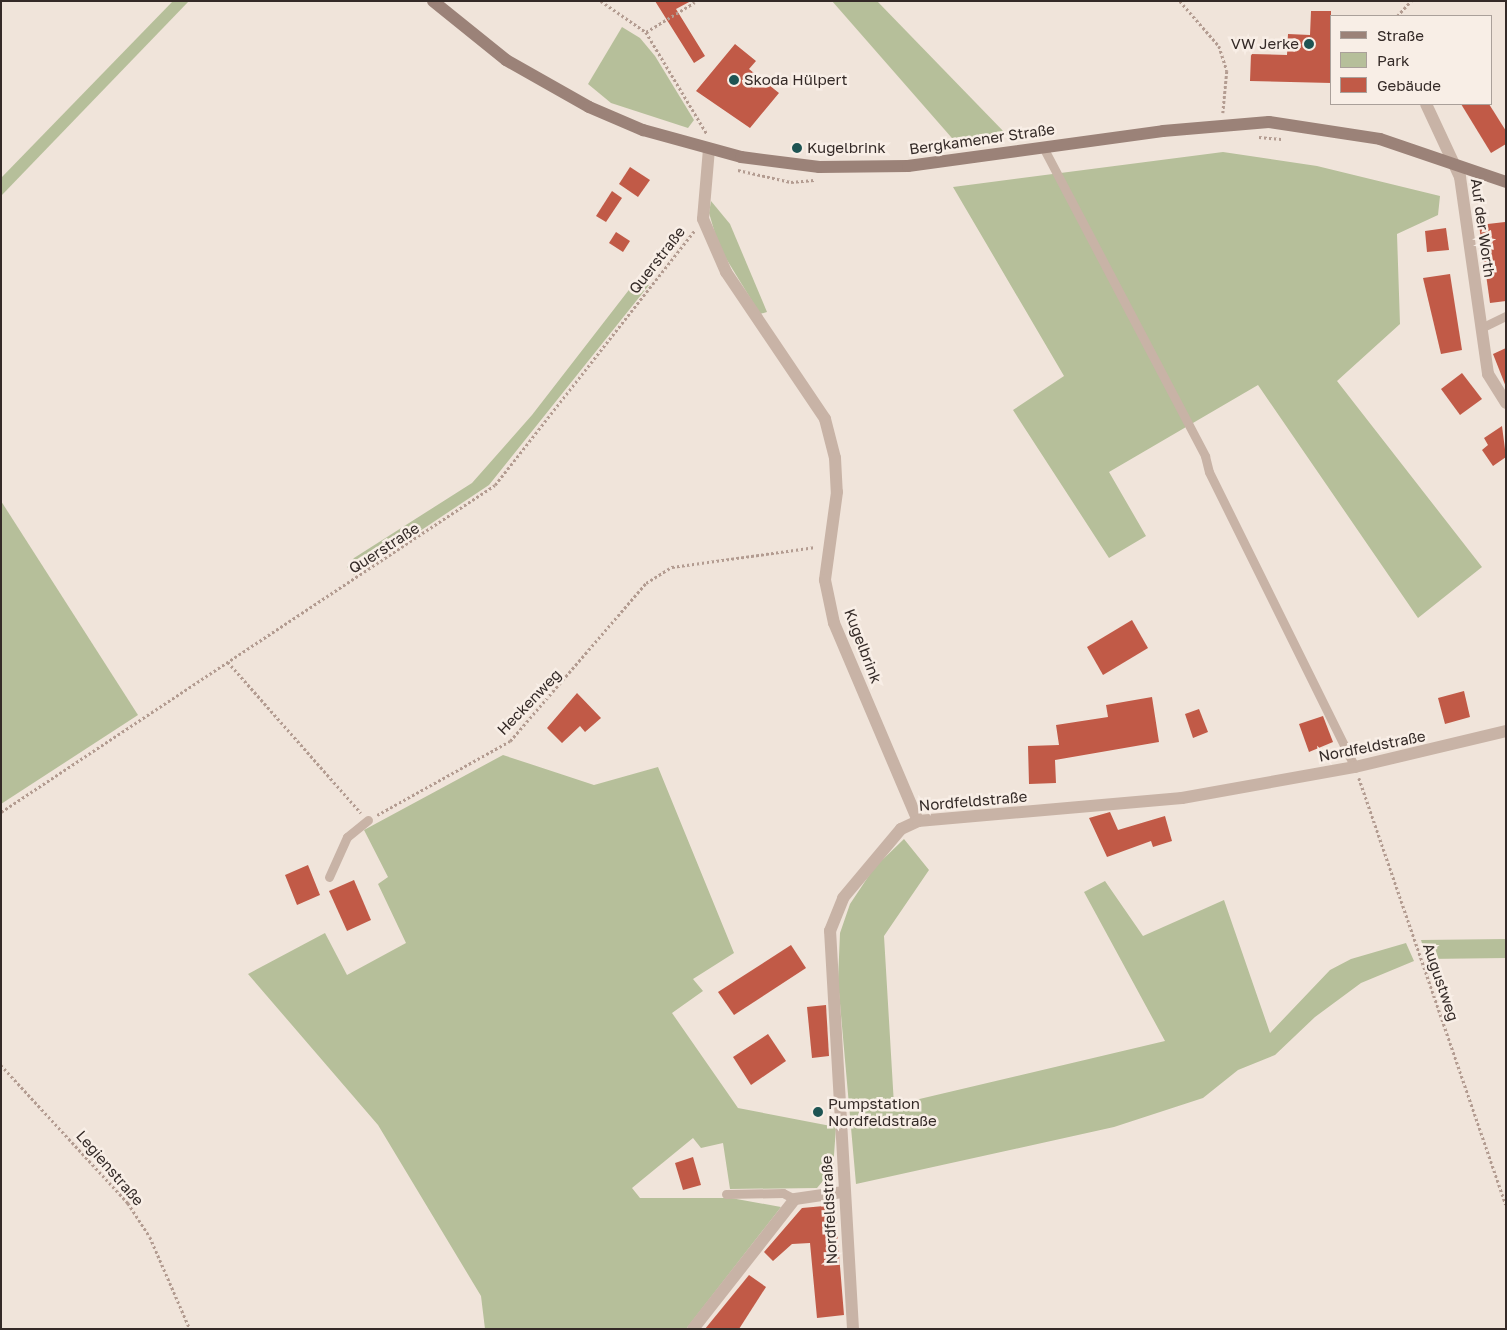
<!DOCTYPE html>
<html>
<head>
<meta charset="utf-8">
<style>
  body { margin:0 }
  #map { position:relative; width:1507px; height:1330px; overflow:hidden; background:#f0e4da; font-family:"Golos Text",sans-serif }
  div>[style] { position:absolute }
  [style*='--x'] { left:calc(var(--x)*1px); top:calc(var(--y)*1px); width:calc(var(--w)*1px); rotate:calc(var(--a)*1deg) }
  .green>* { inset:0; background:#b6bf9a }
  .building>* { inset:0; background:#c15a47 }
  .path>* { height:2.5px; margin-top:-1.25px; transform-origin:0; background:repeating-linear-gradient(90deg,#b39c91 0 2.5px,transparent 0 5px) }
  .lane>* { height:9px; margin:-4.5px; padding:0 4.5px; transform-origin:4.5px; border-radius:4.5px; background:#c8b3a6 }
  .street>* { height:12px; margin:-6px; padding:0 6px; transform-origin:6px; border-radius:6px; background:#c8b3a6 }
  .secondary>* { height:12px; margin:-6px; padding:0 6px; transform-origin:6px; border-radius:6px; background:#9b8278 }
  .dots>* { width:14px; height:14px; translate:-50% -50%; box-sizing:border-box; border:2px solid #f8eee6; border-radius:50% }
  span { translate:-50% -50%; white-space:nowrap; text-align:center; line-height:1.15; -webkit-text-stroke:5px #f8eee6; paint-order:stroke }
  .poi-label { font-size:15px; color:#342a27 }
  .right { translate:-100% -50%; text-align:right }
  .left { translate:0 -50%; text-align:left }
  .street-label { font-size:15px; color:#342a27 }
  .frame { position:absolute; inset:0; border:2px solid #342a27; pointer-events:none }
  .legend { position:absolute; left:1330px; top:15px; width:162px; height:90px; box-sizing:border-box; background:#f8eee6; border:1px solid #aaa09a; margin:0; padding:6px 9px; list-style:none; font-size:15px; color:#342a27 }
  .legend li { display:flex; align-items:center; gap:10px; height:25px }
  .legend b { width:25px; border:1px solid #aaa09a }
</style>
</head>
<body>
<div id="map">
  <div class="green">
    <i style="clip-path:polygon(173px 1px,189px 1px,1px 196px,1px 178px)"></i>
    <i style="clip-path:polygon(832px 1px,877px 1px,1007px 135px,958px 145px)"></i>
    <i style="clip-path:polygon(622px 27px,640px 38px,655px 56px,694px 120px,688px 128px,611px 103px,588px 84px)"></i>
    <i style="clip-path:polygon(1223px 152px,1317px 166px,1440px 196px,1438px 215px,1397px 234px,1400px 324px,1337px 381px,1482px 567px,1418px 618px,1258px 385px,1109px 472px,1146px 536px,1109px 558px,1013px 410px,1064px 376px,953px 187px)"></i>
    <i style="clip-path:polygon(711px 201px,730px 224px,767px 312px,760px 314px,719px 247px,709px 213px)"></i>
    <i style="clip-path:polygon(635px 282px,649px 285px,489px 485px,354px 575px,347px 567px,354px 558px,472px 483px,532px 415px)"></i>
    <i style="clip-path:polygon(1px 501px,138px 715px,1px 804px)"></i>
    <i style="clip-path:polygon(503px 755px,594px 785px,658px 767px,734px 953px,693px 979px,703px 991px,672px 1013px,738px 1108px,836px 1127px,833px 1169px,817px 1188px,730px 1189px,723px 1143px,701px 1148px,693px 1138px,632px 1188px,640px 1198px,731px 1198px,781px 1207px,686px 1329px,485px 1329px,481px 1296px,378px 1125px,248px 974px,325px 933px,347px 975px,406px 943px,378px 884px,388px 877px,364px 830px)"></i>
    <i style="clip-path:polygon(904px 839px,929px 870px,884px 936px,894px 1105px,1165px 1041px,1084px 892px,1105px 881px,1143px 936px,1224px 900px,1270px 1033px,1330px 970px,1351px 959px,1406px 943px,1414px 961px,1361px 983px,1315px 1017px,1275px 1055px,1238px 1070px,1203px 1098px,1114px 1127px,856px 1184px,838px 981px,840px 933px,850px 904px,874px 868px)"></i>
    <i style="clip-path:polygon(1506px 939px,1506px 958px,1427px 959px,1421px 940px)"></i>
  </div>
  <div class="building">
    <i style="clip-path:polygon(655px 1px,691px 1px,676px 9px,705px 56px,694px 63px)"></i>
    <i style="clip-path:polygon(1311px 11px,1331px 11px,1331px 83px,1250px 81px,1251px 54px,1287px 55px,1288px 34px,1310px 35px)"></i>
    <i style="clip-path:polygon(735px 44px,756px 61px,749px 69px,779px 93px,750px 128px,696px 91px)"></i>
    <i style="clip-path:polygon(1461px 104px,1489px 104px,1506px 131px,1506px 144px,1491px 153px)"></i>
    <i style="clip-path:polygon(630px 167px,650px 180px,638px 197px,619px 184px)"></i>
    <i style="clip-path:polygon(612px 191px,622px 198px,606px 222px,596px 216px)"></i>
    <i style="clip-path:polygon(1505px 222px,1506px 301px,1490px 303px,1479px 225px)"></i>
    <i style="clip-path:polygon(1446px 228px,1449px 250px,1427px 252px,1425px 231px)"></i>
    <i style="clip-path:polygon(616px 232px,630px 241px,623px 252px,609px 243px)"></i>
    <i style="clip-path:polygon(1450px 274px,1462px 350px,1441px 354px,1423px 278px)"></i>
    <i style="clip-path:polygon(1506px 348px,1506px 387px,1493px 354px)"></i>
    <i style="clip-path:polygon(1462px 373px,1482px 399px,1460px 415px,1441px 389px)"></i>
    <i style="clip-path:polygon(1502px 426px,1506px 457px,1493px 466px,1482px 450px,1488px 445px,1484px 438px)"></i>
    <i style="clip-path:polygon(1132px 620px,1148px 648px,1103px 675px,1087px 647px)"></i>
    <i style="clip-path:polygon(1464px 691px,1470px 717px,1445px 724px,1438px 698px)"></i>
    <i style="clip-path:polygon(577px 693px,601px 718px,585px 732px,580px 726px,562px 743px,547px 728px)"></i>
    <i style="clip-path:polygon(1152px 697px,1159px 742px,1055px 760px,1056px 783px,1029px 784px,1028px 746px,1059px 745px,1056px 725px,1108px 717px,1106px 705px)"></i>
    <i style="clip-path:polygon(1199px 709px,1208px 732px,1193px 738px,1185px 714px)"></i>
    <i style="clip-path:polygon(1323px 716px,1333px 742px,1309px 752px,1299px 724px)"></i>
    <i style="clip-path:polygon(1110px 812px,1118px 830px,1165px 816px,1172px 841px,1153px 847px,1151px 841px,1107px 857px,1089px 818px)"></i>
    <i style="clip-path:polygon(308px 865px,320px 895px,297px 905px,285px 875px)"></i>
    <i style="clip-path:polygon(354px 880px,371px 920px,347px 931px,329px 891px)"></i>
    <i style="clip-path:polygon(791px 945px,806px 968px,734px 1015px,718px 992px)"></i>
    <i style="clip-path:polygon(826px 1005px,829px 1056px,812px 1058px,807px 1007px)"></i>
    <i style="clip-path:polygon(768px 1034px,786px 1061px,751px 1085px,733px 1057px)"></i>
    <i style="clip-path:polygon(693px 1157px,701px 1185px,683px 1190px,675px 1163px)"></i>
    <i style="clip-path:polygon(835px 1205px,844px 1315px,817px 1318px,810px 1243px,792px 1244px,773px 1261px,764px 1252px,802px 1208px)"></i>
    <i style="clip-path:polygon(749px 1275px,766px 1287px,739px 1329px,705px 1329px)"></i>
  </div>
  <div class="path">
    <i style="--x:601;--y:1;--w:55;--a:34.6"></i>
    <i style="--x:646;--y:32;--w:119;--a:59.1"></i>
    <i style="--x:1180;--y:1;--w:60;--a:49.1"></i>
    <i style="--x:1219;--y:46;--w:26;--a:72"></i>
    <i style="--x:1227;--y:71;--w:42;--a:95.4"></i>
    <i style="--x:1397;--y:16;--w:21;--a:-47"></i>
    <i style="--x:646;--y:32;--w:57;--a:-31.5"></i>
    <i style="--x:1259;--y:137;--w:25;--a:5"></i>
    <i style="--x:738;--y:170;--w:54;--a:12.8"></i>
    <i style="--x:791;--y:182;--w:23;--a:-5"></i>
    <i style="--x:228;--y:662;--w:201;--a:48.6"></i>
    <i style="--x:1359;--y:778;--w:451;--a:71"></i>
    <i style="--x:1;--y:812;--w:592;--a:-33.5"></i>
    <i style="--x:495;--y:485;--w:323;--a:-51.9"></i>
    <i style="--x:377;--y:815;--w:152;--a:-29.1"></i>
    <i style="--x:510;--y:741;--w:208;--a:-49.3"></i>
    <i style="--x:646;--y:583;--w:31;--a:-32"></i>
    <i style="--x:672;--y:567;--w:145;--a:-7.9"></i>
    <i style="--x:1;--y:1065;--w:188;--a:47.4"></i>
    <i style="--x:128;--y:1203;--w:40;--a:57.1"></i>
    <i style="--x:150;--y:1237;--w:100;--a:66.5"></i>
  </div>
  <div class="lane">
    <i style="--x:1043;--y:147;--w:349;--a:62.3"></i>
    <i style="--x:1205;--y:456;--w:16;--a:76"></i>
    <i style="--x:1209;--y:472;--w:329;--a:63.7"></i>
    <i style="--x:1481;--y:328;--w:28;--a:-26"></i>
    <i style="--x:329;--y:877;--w:44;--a:-65.8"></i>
    <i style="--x:347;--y:837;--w:27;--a:-39"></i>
    <i style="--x:726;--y:1194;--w:57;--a:-1"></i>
    <i style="--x:783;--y:1193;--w:13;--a:27"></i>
  </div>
  <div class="street">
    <i style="--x:1426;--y:104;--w:81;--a:65"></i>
    <i style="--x:1460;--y:177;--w:199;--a:81.9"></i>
    <i style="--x:1488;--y:374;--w:34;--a:58"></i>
    <i style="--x:709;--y:149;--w:70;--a:94.9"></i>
    <i style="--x:703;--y:219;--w:58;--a:66.5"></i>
    <i style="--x:726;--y:272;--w:177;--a:56"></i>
    <i style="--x:825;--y:419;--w:40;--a:75.6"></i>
    <i style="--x:835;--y:458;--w:34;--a:87"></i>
    <i style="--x:837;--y:492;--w:89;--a:97.8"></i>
    <i style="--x:825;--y:580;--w:44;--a:78.2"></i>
    <i style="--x:834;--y:623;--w:215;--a:67"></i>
    <i style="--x:693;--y:1329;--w:165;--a:-51.9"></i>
    <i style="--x:795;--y:1199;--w:49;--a:-8.3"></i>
    <i style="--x:853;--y:1329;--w:399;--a:-93.3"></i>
    <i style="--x:830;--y:931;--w:35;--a:-68"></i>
    <i style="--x:843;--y:898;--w:90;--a:-50"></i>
    <i style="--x:901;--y:829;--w:19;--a:-25"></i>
    <i style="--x:918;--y:821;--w:265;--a:-5"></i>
    <i style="--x:1182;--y:798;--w:176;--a:-10.2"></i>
    <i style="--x:1355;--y:767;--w:155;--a:-13.4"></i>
  </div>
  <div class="secondary">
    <i style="--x:433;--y:1;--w:94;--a:38.9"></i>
    <i style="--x:506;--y:60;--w:95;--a:29.5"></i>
    <i style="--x:589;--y:107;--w:59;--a:23.1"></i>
    <i style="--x:643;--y:130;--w:102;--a:15.4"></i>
    <i style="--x:741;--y:157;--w:79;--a:7.3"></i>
    <i style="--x:819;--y:167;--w:89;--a:-0.6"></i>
    <i style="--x:908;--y:166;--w:257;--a:-7.8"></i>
    <i style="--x:1163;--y:131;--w:106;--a:-4.9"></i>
    <i style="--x:1269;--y:122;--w:112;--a:8.7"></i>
    <i style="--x:1380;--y:139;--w:133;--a:18.8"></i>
  </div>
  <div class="dots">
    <i style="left:1309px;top:44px;background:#1e5453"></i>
    <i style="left:734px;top:80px;background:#1e5453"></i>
    <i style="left:797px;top:148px;background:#1e5453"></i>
    <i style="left:818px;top:1112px;background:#1e5453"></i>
  </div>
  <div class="poi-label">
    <span class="right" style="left:1299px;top:44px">VW Jerke</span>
    <span class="left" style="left:744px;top:80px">Skoda Hülpert</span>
    <span class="left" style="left:807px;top:148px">Kugelbrink</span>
    <span class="left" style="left:828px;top:1112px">Pumpstation<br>Nordfeldstraße</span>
  </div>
  <div class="street-label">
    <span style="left:982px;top:139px;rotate:-8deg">Bergkamener Straße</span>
    <span style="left:1483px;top:228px;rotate:82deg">Auf der Worth</span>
    <span style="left:657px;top:260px;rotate:-52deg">Querstraße</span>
    <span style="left:384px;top:548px;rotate:-33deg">Querstraße</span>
    <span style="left:863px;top:646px;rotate:69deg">Kugelbrink</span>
    <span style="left:529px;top:702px;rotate:-46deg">Heckenweg</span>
    <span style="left:1372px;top:746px;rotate:-11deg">Nordfeldstraße</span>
    <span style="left:973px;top:801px;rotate:-5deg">Nordfeldstraße</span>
    <span style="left:1441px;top:982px;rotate:71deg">Augustweg</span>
    <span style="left:110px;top:1168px;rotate:49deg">Legienstraße</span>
    <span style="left:829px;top:1210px;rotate:-93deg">Nordfeldstraße</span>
  </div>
  <div class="frame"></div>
  <ul class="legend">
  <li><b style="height:6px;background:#9b8278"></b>Straße</li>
  <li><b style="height:14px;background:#b6bf9a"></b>Park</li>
  <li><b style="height:14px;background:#c15a47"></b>Gebäude</li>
  </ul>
</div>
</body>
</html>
